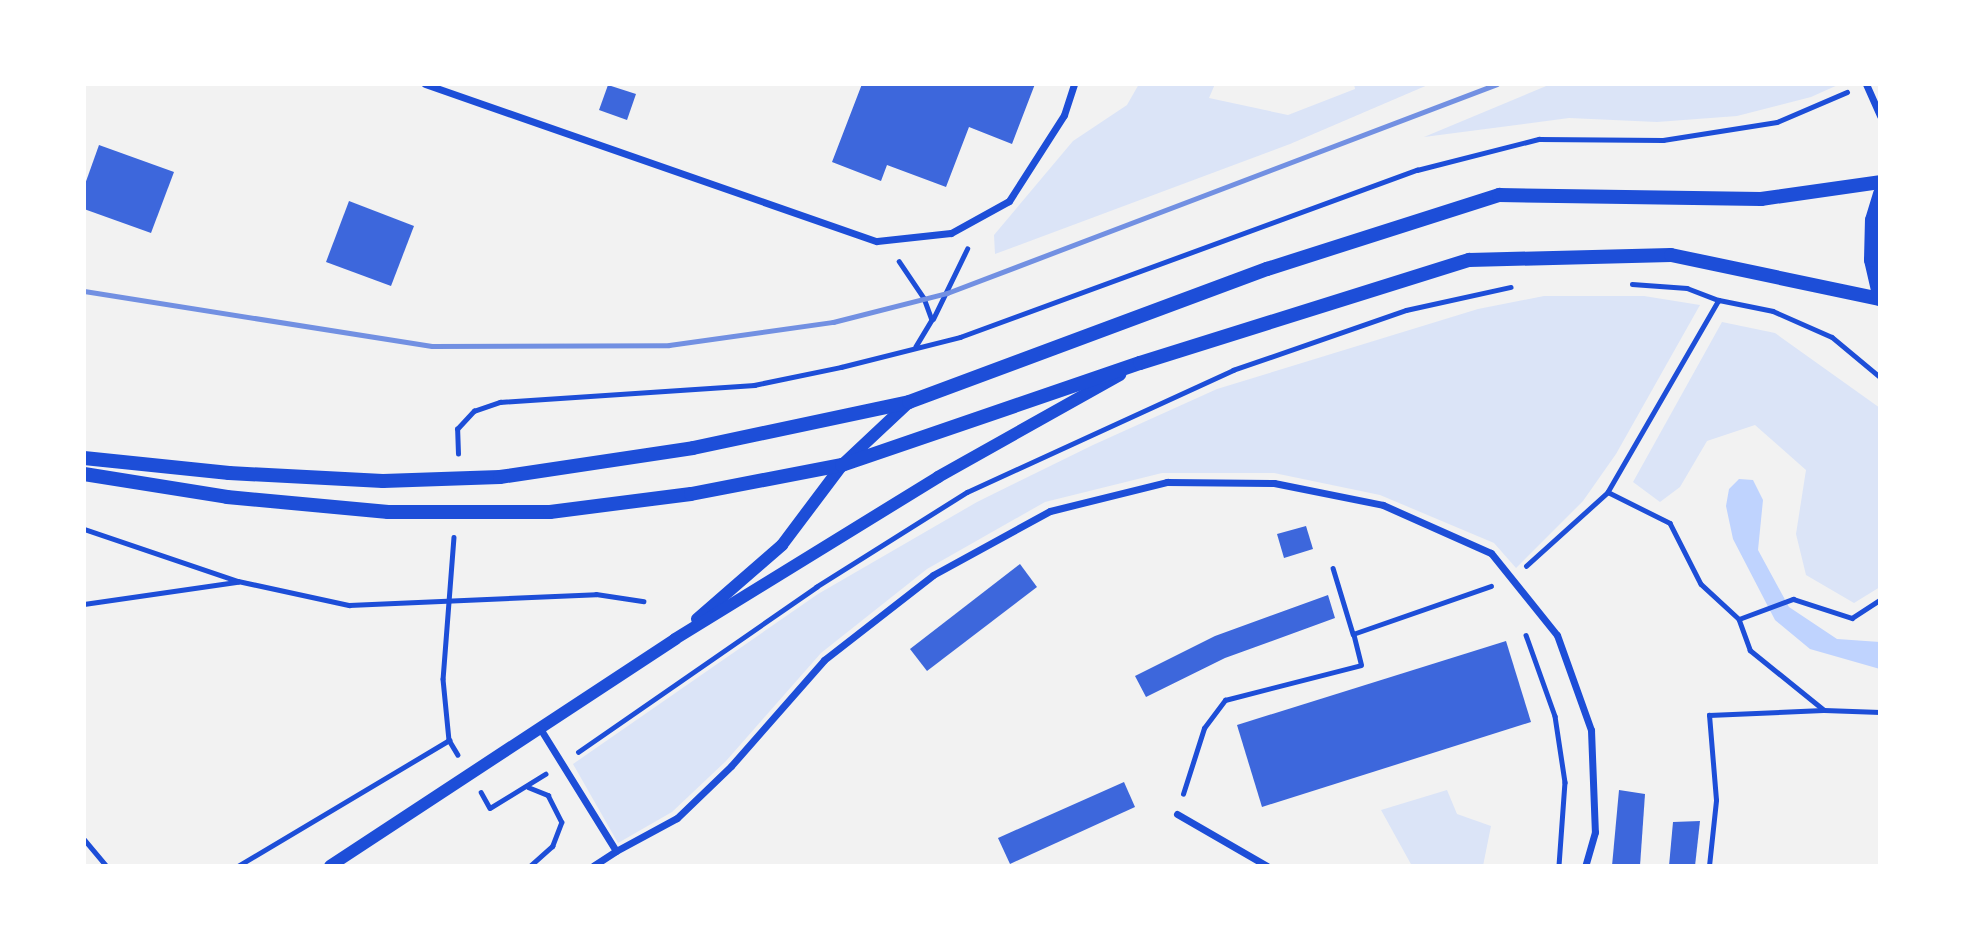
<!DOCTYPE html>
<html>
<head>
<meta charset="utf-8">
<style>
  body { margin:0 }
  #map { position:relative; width:1964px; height:950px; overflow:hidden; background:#f2f2f2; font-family:"DM Sans",sans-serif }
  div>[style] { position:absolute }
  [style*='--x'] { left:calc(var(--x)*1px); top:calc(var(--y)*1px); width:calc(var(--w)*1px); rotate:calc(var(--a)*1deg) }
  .green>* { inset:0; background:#dbe4f7 }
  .water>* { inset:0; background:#bfd3fe }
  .building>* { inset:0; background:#3d67dc }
  .path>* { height:4.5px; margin:-2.25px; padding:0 2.25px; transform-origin:2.25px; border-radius:2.25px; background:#1d4ed8 }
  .minor>* { height:7px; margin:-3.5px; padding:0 3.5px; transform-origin:3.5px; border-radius:3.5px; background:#1d4ed8 }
  .tertiary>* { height:12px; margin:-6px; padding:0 6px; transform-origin:6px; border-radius:6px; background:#1d4ed8 }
  .secondary>* { height:14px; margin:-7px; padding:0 7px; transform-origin:7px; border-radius:7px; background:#1d4ed8 }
  .rail>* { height:5px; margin:-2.5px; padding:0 2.5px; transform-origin:2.5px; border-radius:2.5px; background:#7290e2 }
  span { translate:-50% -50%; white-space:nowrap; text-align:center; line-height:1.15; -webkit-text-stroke:7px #fff; paint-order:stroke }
  .frame { position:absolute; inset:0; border:86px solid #fff; pointer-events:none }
</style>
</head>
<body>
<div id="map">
  <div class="green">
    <i style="clip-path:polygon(1139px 84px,1215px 84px,1209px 98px,1288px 115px,1355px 89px,1354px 84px,1430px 84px,1290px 144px,995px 254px,994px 235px,1073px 141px,1127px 105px)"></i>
    <i style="clip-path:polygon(1551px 84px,1840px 84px,1811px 97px,1737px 116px,1657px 122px,1569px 118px,1424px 137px)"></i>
    <i style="clip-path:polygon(1544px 296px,1644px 296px,1700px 305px,1616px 454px,1583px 501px,1516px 568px,1494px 543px,1380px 495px,1274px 473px,1162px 473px,1045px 502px,927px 569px,821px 653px,726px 761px,672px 812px,618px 843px,573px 764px,818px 594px,977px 502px,1093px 445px,1217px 389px,1478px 309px)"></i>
    <i style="clip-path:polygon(1722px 322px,1775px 333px,1880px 408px,1880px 587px,1854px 603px,1806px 575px,1796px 534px,1806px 470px,1755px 425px,1707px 441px,1680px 487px,1660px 502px,1633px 482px)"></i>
    <i style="clip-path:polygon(1447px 790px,1457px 814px,1491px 826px,1483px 866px,1412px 866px,1381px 810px)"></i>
  </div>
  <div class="water">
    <i style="clip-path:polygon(1739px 479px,1753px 480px,1763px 500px,1758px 550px,1789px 607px,1837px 639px,1880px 642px,1880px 669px,1810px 649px,1775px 620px,1733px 539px,1726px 506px,1729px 489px)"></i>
  </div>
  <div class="building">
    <i style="clip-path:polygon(862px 84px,1035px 84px,1012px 144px,969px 127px,946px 187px,887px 165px,881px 181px,832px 162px)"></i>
    <i style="clip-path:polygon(608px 85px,636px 94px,627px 120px,599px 110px)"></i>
    <i style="clip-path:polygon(99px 145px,174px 172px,151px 233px,84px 209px,84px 187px)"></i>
    <i style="clip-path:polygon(349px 201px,414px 226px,391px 286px,326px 262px)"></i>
    <i style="clip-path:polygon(1306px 526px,1313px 549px,1284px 558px,1277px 534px)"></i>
    <i style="clip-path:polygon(1020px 564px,1037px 587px,927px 671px,910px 649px)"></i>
    <i style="clip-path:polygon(1328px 595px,1335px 618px,1225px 658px,1146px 697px,1135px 676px,1215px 636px)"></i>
    <i style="clip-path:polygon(1506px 641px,1531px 722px,1262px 807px,1237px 725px)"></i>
    <i style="clip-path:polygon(1124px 782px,1135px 807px,1010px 864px,998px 838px)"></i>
    <i style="clip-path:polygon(1619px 790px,1645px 794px,1640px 866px,1612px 866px)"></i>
    <i style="clip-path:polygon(1700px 821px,1695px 866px,1669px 866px,1673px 822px)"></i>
  </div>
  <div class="path">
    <i style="--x:899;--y:261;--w:45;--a:56"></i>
    <i style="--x:924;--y:298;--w:23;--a:70"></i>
    <i style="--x:932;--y:320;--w:31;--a:121"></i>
    <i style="--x:1632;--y:284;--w:55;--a:4.2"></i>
    <i style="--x:1687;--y:288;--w:34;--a:21"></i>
    <i style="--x:1719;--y:300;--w:55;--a:11.5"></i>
    <i style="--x:1773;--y:311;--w:64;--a:23.8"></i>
    <i style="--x:1832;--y:337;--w:62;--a:39.8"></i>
    <i style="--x:1719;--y:300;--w:222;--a:120"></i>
    <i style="--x:1608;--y:492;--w:69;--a:26.6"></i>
    <i style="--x:1670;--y:523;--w:68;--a:63.1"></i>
    <i style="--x:1701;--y:584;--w:52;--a:42.6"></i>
    <i style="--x:1739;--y:619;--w:33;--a:70"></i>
    <i style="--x:1750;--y:650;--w:95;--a:39"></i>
    <i style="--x:1824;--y:710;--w:56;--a:2"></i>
    <i style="--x:933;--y:319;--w:78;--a:-64.1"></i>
    <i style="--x:458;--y:454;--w:25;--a:-92"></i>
    <i style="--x:457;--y:429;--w:25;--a:-47"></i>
    <i style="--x:474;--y:411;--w:28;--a:-19"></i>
    <i style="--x:500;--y:402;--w:255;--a:-3.8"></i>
    <i style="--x:754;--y:385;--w:89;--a:-11.7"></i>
    <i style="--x:841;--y:367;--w:123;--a:-14.1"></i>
    <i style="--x:960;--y:337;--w:487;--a:-20.1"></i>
    <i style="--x:1417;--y:170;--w:126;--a:-14.3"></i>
    <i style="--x:1539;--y:139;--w:124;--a:0.5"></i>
    <i style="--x:1663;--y:140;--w:115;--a:-9"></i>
    <i style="--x:1777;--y:122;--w:76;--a:-23.2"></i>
    <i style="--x:84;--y:529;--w:163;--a:18.7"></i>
    <i style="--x:238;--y:581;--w:114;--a:12.2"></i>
    <i style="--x:349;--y:605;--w:247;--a:-2.5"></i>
    <i style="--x:596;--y:594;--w:48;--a:8.5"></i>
    <i style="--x:454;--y:537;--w:142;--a:94.4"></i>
    <i style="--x:443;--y:679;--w:61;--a:84.4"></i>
    <i style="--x:449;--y:740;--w:17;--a:59"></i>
    <i style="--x:1526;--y:566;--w:110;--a:-42.1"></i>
    <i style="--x:1333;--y:568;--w:69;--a:73.1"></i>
    <i style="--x:84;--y:604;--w:155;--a:-8.2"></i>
    <i style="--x:1739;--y:619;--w:58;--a:-20.3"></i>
    <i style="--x:1793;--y:599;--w:62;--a:17.9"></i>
    <i style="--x:1852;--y:618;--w:33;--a:-33"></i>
    <i style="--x:1526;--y:635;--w:86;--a:70.3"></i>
    <i style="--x:1555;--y:716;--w:67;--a:81.4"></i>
    <i style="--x:1565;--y:782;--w:84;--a:94.1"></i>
    <i style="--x:578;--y:752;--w:290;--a:-34.7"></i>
    <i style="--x:816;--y:587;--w:178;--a:-32.2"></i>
    <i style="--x:967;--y:492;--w:293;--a:-24.6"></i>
    <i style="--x:1233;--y:370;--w:183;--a:-19.1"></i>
    <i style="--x:1406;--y:310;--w:107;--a:-12.4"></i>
    <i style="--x:528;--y:787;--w:22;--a:22"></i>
    <i style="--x:548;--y:795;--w:30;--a:63"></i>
    <i style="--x:562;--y:822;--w:26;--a:111"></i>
    <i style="--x:553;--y:846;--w:30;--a:138"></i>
    <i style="--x:481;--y:792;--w:18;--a:61"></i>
    <i style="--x:490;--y:808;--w:65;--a:-31.7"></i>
    <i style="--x:1183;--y:794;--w:69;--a:-72.3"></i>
    <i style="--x:1204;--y:728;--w:35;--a:-53"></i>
    <i style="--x:1225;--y:700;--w:140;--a:-14.4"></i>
    <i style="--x:1361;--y:665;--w:32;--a:-104"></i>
    <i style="--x:1353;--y:634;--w:146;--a:-19.2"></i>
    <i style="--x:84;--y:839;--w:35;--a:50"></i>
    <i style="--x:238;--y:866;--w:246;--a:-30.8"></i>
    <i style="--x:1709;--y:866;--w:66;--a:-83.9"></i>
    <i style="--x:1716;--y:800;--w:85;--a:-94.7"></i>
    <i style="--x:1709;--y:715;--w:114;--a:-2.5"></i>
  </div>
  <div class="minor">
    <i style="--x:425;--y:84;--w:478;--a:19.2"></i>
    <i style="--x:877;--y:241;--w:74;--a:-6.2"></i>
    <i style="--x:951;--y:233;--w:66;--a:-28.9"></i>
    <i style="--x:1009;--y:201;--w:102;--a:-57.4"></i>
    <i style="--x:1064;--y:115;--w:33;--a:-72"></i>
    <i style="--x:1866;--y:84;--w:35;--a:66"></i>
    <i style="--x:541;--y:730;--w:142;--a:58.2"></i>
    <i style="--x:616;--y:851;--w:27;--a:147"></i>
    <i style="--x:1177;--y:814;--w:104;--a:30"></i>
    <i style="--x:616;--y:851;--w:69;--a:-28.4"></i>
    <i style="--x:677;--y:818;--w:75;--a:-43.9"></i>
    <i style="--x:731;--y:766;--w:141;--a:-48.7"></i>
    <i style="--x:824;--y:660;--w:138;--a:-37.9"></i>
    <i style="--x:933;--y:575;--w:133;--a:-28.7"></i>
    <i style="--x:1050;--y:511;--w:121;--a:-13.9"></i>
    <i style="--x:1167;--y:482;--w:107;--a:0.5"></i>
    <i style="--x:1274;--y:483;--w:111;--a:11.4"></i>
    <i style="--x:1383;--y:505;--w:118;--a:24"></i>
    <i style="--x:1491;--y:553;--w:105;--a:51.2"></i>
    <i style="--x:1557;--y:635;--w:101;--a:70.3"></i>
    <i style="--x:1591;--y:730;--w:102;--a:87.8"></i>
    <i style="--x:1595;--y:832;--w:35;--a:106"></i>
  </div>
  <div class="tertiary">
    <i style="--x:697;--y:619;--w:113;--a:-41"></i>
    <i style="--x:782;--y:545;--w:100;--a:-53.1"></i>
    <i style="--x:842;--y:465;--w:92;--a:-43.2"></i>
    <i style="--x:330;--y:866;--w:413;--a:-33.3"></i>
    <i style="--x:675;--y:639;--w:309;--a:-31.6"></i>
    <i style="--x:938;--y:477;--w:209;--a:-29.3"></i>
  </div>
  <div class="secondary">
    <i style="--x:84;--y:458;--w:146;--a:5.9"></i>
    <i style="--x:229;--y:473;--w:154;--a:3"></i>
    <i style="--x:383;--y:481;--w:117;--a:-2"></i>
    <i style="--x:500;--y:477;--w:195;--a:-8.5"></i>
    <i style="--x:693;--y:448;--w:221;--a:-12"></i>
    <i style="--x:909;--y:402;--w:382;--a:-20.4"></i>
    <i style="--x:1267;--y:269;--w:244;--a:-17.7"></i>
    <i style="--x:1499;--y:195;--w:262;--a:0.9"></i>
    <i style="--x:1761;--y:199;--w:120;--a:-8.1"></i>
    <i style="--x:84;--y:474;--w:145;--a:9.1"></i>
    <i style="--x:227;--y:497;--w:162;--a:5.3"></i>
    <i style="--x:388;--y:512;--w:162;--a:0"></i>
    <i style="--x:550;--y:512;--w:142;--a:-7.3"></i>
    <i style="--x:691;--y:494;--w:154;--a:-10.9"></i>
    <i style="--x:842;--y:465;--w:315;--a:-18.9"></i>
    <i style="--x:1140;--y:363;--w:345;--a:-17.4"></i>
    <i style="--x:1469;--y:260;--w:202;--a:-1.4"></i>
    <i style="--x:1671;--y:255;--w:214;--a:11.9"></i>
    <i style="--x:1880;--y:299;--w:40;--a:-103"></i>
    <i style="--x:1871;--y:260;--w:40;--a:-88.6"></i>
    <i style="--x:1872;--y:220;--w:28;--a:-73"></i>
  </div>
  <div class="rail">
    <i style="--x:84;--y:291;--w:352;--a:9"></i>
    <i style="--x:432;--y:346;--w:237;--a:-0.2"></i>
    <i style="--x:669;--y:345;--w:166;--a:-8"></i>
    <i style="--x:833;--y:322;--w:118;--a:-14.3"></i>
    <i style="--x:947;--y:293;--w:588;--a:-20.81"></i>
  </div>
  <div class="frame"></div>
</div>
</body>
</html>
